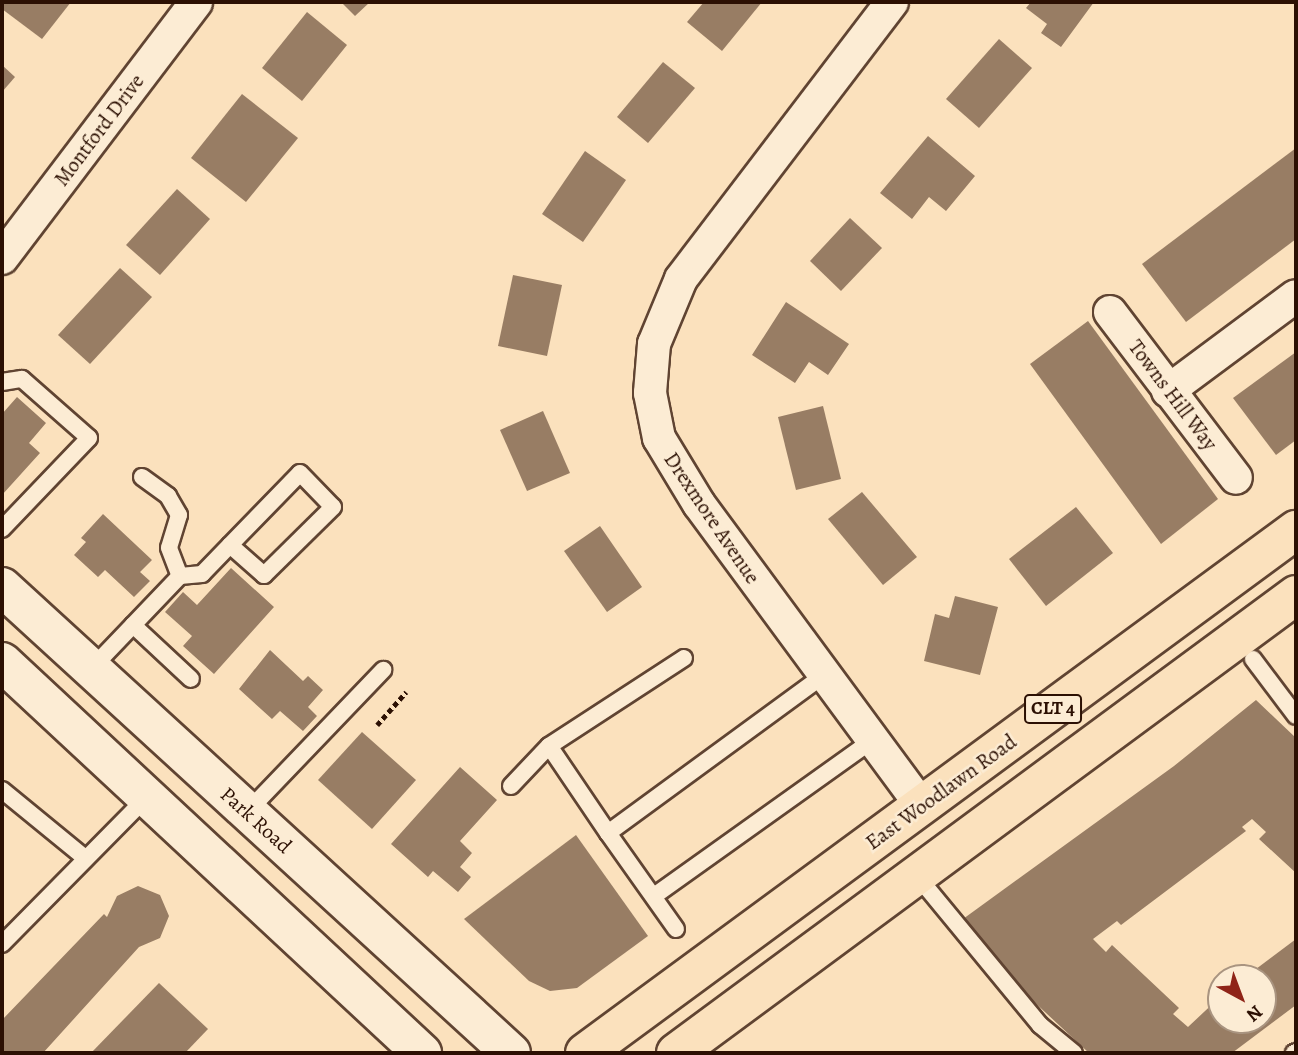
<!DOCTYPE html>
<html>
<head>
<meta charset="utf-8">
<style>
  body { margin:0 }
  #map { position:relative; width:1298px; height:1055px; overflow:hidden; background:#fbe1bd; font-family:Alegreya,serif }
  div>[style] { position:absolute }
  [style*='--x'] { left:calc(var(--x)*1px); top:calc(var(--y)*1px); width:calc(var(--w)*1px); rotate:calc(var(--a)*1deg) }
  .building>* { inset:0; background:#987d64 }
  .path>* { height:4.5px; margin-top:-2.25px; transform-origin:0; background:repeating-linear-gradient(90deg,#2c1003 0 5px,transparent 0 8.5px) }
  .roads { filter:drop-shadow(2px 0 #604432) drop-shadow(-2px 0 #604432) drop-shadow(0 2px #604432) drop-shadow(0 -2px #604432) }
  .lane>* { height:16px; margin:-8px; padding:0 8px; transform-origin:8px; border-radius:8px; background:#fcecd4 }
  .street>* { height:32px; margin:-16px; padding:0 16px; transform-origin:16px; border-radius:16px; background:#fcecd4 }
  .secondary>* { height:38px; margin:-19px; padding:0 19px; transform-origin:19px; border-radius:19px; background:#fcecd4 }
  .primary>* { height:38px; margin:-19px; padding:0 19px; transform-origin:19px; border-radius:19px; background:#fbe1bd }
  span { translate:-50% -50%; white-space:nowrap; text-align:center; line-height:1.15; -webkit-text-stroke:5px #fcecd4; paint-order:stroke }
  .shield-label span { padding:2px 5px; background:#fcecd4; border:2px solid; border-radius:5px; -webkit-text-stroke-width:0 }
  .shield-label { font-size:19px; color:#2c1003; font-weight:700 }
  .street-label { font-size:21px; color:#2c1003 }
  .frame { position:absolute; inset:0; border:4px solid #2c1003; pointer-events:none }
  .north { position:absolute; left:1207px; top:964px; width:70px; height:70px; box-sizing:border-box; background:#fcecd4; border:2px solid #a99480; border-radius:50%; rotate:139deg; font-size:19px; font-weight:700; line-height:28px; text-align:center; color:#2c1003 }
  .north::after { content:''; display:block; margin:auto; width:24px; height:32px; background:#8f2418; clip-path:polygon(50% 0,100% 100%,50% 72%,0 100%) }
</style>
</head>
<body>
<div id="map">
  <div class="building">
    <i style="clip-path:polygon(2px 2px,71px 2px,42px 39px,2px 9px)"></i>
    <i style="clip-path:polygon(341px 2px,370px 2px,355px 16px)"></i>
    <i style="clip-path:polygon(704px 2px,762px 2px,722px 51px,687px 22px)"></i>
    <i style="clip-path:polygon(1031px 2px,1094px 2px,1061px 47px,1041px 33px,1047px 24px,1026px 8px)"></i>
    <i style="clip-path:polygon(307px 12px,347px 45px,302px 101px,262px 68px)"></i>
    <i style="clip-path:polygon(999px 39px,1032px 68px,979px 128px,946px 99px)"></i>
    <i style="clip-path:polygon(663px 62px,695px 88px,648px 143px,617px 117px)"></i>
    <i style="clip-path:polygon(2px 65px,15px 77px,2px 92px)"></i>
    <i style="clip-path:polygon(242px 94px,298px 138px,246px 202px,191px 158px)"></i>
    <i style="clip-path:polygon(928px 136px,975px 176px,946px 211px,929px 197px,912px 219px,880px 193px)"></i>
    <i style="clip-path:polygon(1296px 148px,1296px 239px,1186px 322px,1142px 264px)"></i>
    <i style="clip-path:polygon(585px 151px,626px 180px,583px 242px,542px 214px)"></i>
    <i style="clip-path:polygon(177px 189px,210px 219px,160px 275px,126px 245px)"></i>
    <i style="clip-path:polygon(850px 218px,882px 248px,841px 291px,810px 261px)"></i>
    <i style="clip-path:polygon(120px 268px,152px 297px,90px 364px,58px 335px)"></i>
    <i style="clip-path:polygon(513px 275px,562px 285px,547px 356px,498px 346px)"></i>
    <i style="clip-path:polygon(786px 302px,849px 344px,828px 375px,809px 362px,795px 383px,752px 355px)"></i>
    <i style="clip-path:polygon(1088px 321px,1218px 499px,1161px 544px,1030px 364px)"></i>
    <i style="clip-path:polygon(1296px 352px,1296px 440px,1276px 455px,1233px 398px)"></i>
    <i style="clip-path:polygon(17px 397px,46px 423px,29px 443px,40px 453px,2px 495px,2px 414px)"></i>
    <i style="clip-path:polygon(823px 406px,841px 479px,796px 490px,778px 417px)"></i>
    <i style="clip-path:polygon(543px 411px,570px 473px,527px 491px,500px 430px)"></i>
    <i style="clip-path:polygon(862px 492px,917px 557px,883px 585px,828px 519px)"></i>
    <i style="clip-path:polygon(1076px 507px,1113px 553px,1046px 606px,1009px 559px)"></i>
    <i style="clip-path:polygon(103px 514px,152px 560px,140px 572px,150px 581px,134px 597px,105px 570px,98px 577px,74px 555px,86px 542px,81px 538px)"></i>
    <i style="clip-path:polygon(600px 526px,642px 587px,607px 612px,564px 551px)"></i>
    <i style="clip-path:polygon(231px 568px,274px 607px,214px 674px,183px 646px,192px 636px,165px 612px,183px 592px,197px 605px)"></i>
    <i style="clip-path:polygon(955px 596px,998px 607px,980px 675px,924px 661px,935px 614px,949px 618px)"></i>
    <i style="clip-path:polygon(270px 650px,303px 681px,308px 676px,323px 690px,308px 707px,317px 716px,303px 731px,280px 711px,272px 719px,239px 689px)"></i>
    <i style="clip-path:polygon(1256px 700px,1296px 738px,1296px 873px,1259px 839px,1266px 832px,1252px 819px,1242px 827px,1246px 831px,1121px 925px,1117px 921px,1093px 939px,1106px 952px,1112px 945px,1179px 1008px,1173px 1014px,1188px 1027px,1221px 996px,1221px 1020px,1263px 1020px,1263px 978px,1244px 978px,1296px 939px,1296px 1005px,1232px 1053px,1089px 1053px,1003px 973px,963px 919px,1174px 766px)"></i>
    <i style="clip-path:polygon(362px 732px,416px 780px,372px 829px,318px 780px)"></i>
    <i style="clip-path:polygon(460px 767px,497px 800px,460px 841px,472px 853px,460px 867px,471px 877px,458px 892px,433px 871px,428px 877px,391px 844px)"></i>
    <i style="clip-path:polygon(576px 835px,648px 936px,577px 988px,550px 991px,529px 981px,464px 919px)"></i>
    <i style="clip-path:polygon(138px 886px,160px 895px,169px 916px,160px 938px,139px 947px,43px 1053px,2px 1053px,2px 1020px,104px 914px,107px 917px,117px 896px)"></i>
    <i style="clip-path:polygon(159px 983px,208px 1029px,185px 1053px,91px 1053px)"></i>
  </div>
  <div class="path">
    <i style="--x:377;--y:725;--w:44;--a:-48.7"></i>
  </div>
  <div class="roads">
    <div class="lane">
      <i style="--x:2;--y:382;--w:20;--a:-9"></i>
      <i style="--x:22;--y:379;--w:89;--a:41.4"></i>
      <i style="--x:89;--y:438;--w:126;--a:133.7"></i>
      <i style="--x:142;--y:477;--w:32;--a:36"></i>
      <i style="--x:168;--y:496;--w:22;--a:60"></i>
      <i style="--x:179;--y:515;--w:34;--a:107"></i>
      <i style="--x:169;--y:548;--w:30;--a:69"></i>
      <i style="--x:133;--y:625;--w:79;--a:43"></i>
      <i style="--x:1253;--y:659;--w:71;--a:53"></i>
      <i style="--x:91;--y:669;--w:129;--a:-46.3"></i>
      <i style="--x:180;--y:576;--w:22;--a:-5"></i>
      <i style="--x:202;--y:574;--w:40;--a:-46"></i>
      <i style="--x:230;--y:545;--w:100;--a:-45.8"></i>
      <i style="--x:300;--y:473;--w:47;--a:45.9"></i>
      <i style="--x:333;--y:507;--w:97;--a:135.4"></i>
      <i style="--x:264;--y:575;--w:45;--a:-138.6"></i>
      <i style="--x:511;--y:786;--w:55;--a:-46.5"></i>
      <i style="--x:2;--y:790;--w:106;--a:39.3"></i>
      <i style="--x:247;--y:812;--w:197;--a:-46.2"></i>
      <i style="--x:608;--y:833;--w:105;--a:-124.1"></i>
      <i style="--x:549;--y:746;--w:161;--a:-33.1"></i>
      <i style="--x:918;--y:877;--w:192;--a:50.5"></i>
      <i style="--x:1040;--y:1025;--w:44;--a:39.5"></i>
      <i style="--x:654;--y:896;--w:269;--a:-35.5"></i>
      <i style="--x:676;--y:929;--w:118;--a:-125.3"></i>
      <i style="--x:608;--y:833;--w:268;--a:-36.2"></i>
      <i style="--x:2;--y:944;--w:204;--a:-45.4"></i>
      <i style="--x:1294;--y:1053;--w:2;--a:-27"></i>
    </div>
    <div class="street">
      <i style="--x:892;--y:2;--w:348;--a:127.3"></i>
      <i style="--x:681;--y:279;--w:70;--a:112.6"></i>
      <i style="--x:654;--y:344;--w:49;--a:94.7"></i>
      <i style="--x:650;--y:393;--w:46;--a:78.7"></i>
      <i style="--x:659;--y:438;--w:77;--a:58.8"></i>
      <i style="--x:699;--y:504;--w:375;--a:53.6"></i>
      <i style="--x:2;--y:258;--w:321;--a:-52.8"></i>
      <i style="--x:1110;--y:312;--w:208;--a:52.8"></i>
      <i style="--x:1168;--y:391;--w:159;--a:-36.6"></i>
    </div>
    <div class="secondary">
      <i style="--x:2;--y:587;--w:690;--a:42.47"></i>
      <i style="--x:2;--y:662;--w:574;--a:42.95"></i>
    </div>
    <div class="primary">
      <i style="--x:585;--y:1053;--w:883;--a:-36.34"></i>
      <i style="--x:676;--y:1053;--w:771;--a:-36.45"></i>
    </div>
  </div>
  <div class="shield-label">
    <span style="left:1053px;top:709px">CLT 4</span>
  </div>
  <div class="street-label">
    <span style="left:99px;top:130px;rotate:-53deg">Montford Drive</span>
    <span style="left:1173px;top:395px;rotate:53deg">Towns Hill Way</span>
    <span style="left:712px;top:518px;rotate:56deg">Drexmore Avenue</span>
    <span style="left:941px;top:792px;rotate:-36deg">East Woodlawn Road</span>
    <span style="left:256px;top:820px;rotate:42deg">Park Road</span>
  </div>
  <div class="frame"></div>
  <div class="north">N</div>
</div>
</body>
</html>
